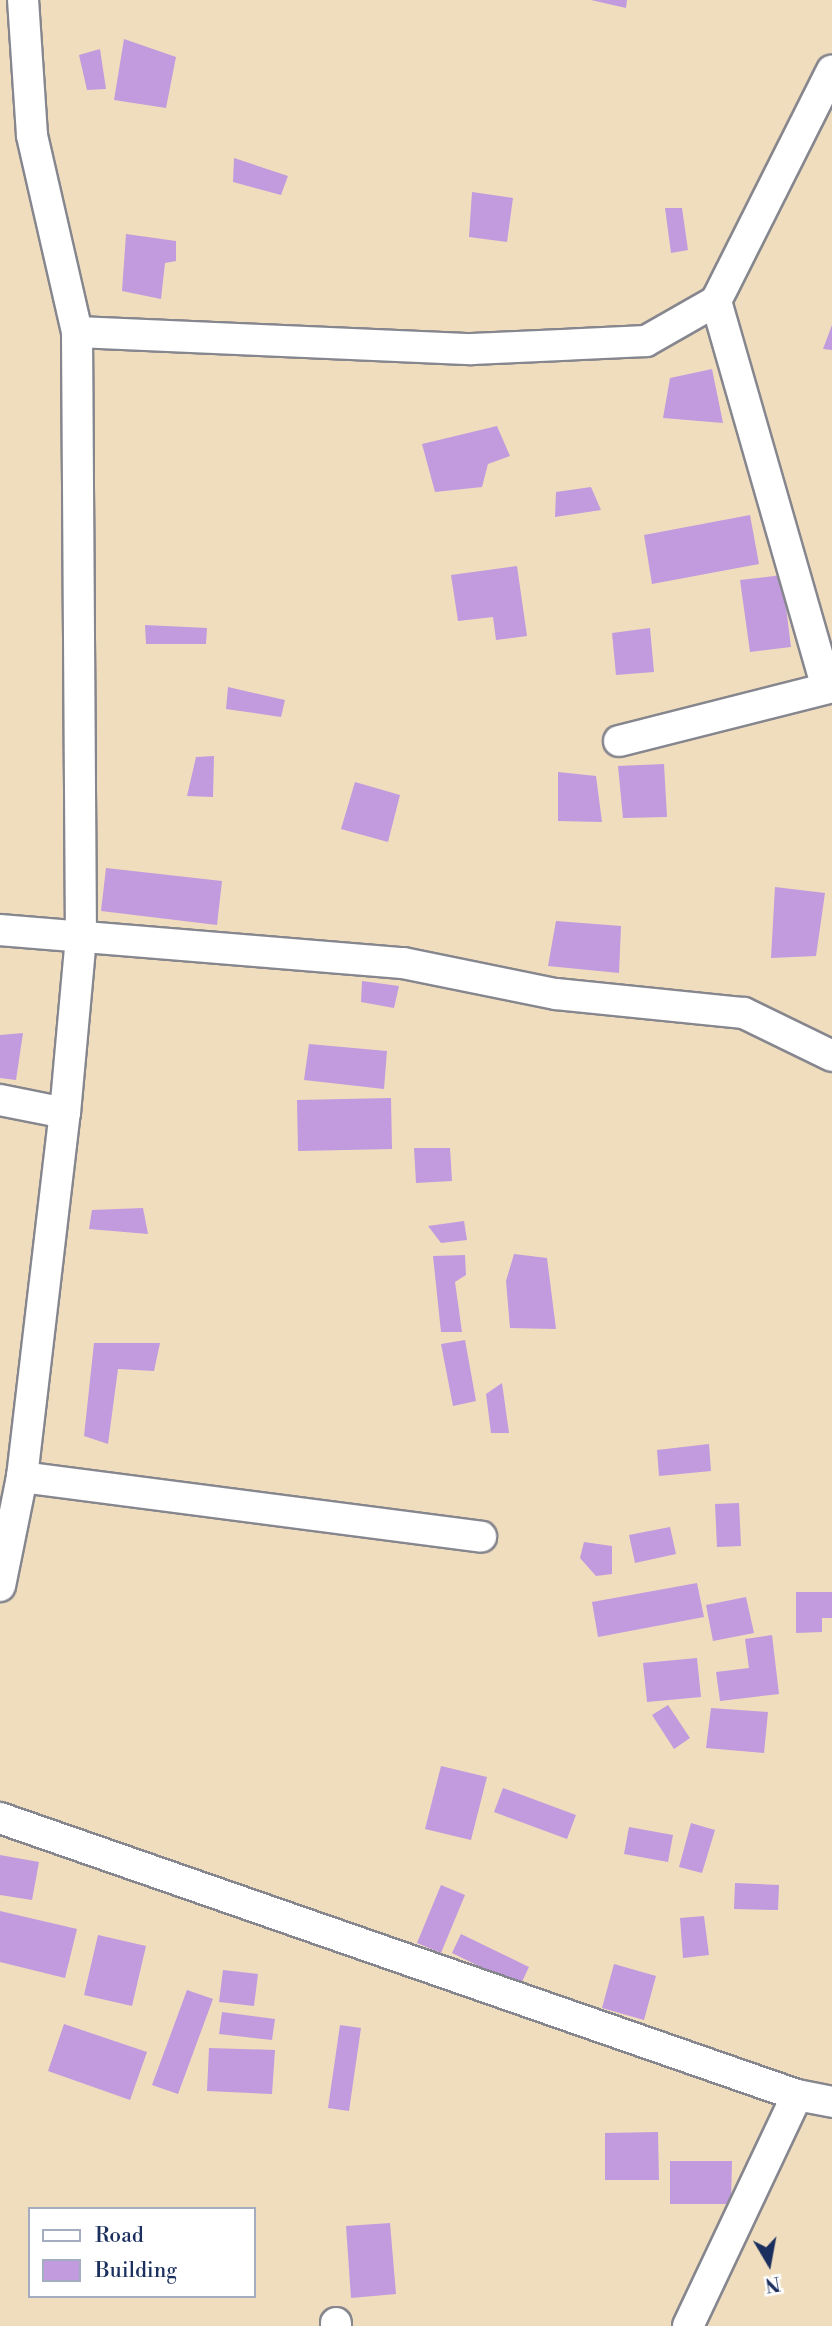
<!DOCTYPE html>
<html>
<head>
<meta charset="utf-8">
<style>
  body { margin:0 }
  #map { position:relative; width:832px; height:2326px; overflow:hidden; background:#f0ddbe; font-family:"Libre Bodoni",serif }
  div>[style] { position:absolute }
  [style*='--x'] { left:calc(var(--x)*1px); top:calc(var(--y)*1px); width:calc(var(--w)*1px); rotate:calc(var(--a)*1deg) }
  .building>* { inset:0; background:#c19bde }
  .roads { filter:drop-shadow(2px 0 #86868e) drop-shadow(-2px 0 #86868e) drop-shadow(0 2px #86868e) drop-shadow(0 -2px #86868e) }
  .minor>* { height:30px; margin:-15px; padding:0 15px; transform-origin:15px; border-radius:15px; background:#fff }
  span { translate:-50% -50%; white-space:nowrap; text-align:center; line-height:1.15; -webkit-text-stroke:7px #fff; paint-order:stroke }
  .legend { position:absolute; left:28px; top:2207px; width:228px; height:91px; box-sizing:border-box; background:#fff; border:2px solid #a4acbf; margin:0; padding:9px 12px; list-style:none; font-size:21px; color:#1b2f5e }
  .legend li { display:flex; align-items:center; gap:14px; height:35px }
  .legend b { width:35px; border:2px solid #a4acbf }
  .north { position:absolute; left:734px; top:2228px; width:70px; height:70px; -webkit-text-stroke:5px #fff; paint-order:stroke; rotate:170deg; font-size:19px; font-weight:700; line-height:28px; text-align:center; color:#1b2f5e }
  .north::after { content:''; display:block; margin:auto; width:24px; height:32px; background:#1b2f5e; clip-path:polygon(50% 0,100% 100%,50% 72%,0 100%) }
</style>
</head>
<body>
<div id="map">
  <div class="building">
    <i style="clip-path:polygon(591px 0,627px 0,626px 8px)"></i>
    <i style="clip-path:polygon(124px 39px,176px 57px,166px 108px,114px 100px)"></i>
    <i style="clip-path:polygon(100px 49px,106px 89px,87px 90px,79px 55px)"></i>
    <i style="clip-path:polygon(234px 158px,288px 176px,281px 195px,233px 182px)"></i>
    <i style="clip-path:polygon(472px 192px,513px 198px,507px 242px,469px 237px)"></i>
    <i style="clip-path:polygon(665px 208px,682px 208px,688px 250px,671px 253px)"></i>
    <i style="clip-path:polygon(126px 234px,176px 241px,176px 261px,165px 263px,161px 299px,122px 291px)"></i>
    <i style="clip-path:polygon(832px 325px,832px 350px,823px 349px)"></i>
    <i style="clip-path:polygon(712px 369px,723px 423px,663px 418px,670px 378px)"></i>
    <i style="clip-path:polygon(497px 426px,510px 456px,488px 464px,482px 487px,435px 492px,422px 444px)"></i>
    <i style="clip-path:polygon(591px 487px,601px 510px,555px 517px,556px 492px)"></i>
    <i style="clip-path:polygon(750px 515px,759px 564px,652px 584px,644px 535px)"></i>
    <i style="clip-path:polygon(517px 566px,527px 636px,496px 640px,493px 617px,458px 621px,451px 575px)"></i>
    <i style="clip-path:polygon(782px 575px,791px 647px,750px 652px,740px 580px)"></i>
    <i style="clip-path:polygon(145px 625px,207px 628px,206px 644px,146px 644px)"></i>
    <i style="clip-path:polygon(650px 628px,654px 672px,616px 675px,612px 633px)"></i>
    <i style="clip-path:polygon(228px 687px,285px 700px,281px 717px,226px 709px)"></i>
    <i style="clip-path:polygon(214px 756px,213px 797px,187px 796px,196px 757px)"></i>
    <i style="clip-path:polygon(664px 764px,667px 817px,623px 818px,618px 766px)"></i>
    <i style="clip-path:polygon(558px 772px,596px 776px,602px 822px,558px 821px)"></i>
    <i style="clip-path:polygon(355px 782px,400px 795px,388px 842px,341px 829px)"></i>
    <i style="clip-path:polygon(106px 868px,222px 881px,217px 925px,101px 911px)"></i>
    <i style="clip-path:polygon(775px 887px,825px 893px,816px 956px,771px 958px)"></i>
    <i style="clip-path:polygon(556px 921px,621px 926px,619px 973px,548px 966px)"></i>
    <i style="clip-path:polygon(362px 981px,399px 986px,394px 1008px,361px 1002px)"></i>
    <i style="clip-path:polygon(23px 1033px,16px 1080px,0 1078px,0 1035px)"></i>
    <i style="clip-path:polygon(309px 1044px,387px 1051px,384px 1089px,304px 1080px)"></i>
    <i style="clip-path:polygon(391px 1098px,392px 1149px,298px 1151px,297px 1100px)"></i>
    <i style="clip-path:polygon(414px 1148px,450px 1148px,452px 1181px,416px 1183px)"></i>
    <i style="clip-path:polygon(143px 1208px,148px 1234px,89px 1229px,92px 1210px)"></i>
    <i style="clip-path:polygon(464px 1221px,467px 1240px,441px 1243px,428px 1226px)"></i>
    <i style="clip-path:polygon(514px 1254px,547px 1258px,556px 1329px,510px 1328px,506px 1281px)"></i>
    <i style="clip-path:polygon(465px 1255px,466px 1275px,455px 1282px,462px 1332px,441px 1332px,433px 1256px)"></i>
    <i style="clip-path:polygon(465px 1340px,476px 1401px,453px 1406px,441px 1344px)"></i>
    <i style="clip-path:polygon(94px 1343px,160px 1343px,154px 1371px,118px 1369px,108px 1444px,84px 1436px)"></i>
    <i style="clip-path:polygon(502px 1383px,509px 1433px,491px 1433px,486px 1394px)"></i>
    <i style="clip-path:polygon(709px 1444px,711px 1471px,659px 1476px,657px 1450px)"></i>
    <i style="clip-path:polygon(739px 1503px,741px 1546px,717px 1547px,715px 1504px)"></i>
    <i style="clip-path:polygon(670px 1527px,676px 1554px,635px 1563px,629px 1535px)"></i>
    <i style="clip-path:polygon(584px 1542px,612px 1546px,612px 1574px,596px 1576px,580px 1558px)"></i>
    <i style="clip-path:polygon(697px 1583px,704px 1617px,598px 1637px,592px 1602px)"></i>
    <i style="clip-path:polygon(796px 1592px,832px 1592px,832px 1618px,822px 1618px,822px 1632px,796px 1633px)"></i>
    <i style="clip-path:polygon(746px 1597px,754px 1633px,713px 1641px,706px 1605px)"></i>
    <i style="clip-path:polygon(772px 1635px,779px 1694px,720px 1701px,716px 1672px,749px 1668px,745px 1639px)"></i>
    <i style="clip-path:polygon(697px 1658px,701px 1697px,647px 1702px,643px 1663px)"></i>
    <i style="clip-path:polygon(668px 1705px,690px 1738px,674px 1749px,652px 1715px)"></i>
    <i style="clip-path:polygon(711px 1708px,768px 1712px,764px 1753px,706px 1748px)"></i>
    <i style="clip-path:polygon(441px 1766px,487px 1777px,471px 1840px,425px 1829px)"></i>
    <i style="clip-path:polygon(503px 1788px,576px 1815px,567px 1839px,494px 1812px)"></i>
    <i style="clip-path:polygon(691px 1823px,715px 1830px,702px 1873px,679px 1867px)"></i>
    <i style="clip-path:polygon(629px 1827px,673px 1835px,668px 1862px,624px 1854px)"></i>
    <i style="clip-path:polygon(0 1855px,39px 1862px,32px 1900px,0 1895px)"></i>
    <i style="clip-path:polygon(735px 1883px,779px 1885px,778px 1910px,734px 1909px)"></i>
    <i style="clip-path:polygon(441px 1885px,465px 1895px,441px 1953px,417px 1943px)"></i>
    <i style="clip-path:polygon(0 1911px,77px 1929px,65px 1978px,0 1962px)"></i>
    <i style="clip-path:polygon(704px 1916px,709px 1955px,683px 1958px,680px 1918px)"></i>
    <i style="clip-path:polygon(461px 1934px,529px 1967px,520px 1986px,452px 1953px)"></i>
    <i style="clip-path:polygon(98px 1935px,146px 1946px,132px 2006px,84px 1995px)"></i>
    <i style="clip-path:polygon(614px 1964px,656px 1976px,644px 2020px,602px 2008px)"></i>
    <i style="clip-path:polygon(223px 1970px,258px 1974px,254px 2006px,219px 2002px)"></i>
    <i style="clip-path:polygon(187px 1990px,213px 1999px,178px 2094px,152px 2085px)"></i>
    <i style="clip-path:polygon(222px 2012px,275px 2019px,272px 2040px,219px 2034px)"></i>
    <i style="clip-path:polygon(64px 2024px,147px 2052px,130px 2100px,48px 2071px)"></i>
    <i style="clip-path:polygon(340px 2025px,361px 2028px,349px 2111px,328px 2108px)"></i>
    <i style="clip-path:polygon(209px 2048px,275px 2050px,272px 2094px,207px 2091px)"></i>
    <i style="clip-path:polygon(658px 2132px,659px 2180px,605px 2180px,605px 2133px)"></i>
    <i style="clip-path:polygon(670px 2161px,732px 2161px,731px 2204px,670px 2204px)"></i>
    <i style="clip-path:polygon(390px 2223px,396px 2294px,351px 2298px,346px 2226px)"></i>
  </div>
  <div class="roads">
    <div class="minor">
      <i style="--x:716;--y:301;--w:402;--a:74"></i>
      <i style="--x:77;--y:332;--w:395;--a:2.5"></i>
      <i style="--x:472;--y:349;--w:174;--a:-2.6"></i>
      <i style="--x:646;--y:341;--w:81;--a:-29.7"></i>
      <i style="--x:716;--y:301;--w:258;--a:-63.3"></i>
      <i style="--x:619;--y:741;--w:220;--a:-14.2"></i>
      <i style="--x:0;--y:930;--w:404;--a:4.7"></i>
      <i style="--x:403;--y:963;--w:156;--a:11.5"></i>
      <i style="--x:556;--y:994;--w:189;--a:5.8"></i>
      <i style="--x:744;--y:1013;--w:98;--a:26"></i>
      <i style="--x:0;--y:1100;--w:66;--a:11.3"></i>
      <i style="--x:22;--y:1477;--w:463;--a:7.4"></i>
      <i style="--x:0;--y:1586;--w:111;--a:-78.6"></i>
      <i style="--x:22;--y:1477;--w:367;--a:-83.3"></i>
      <i style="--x:65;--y:1113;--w:176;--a:-84.8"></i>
      <i style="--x:81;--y:938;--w:606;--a:-90.38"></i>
      <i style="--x:77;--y:332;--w:202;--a:-102.9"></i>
      <i style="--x:32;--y:135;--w:135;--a:-93.8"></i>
      <i style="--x:0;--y:1818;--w:844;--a:19.17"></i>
      <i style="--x:797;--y:2095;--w:36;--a:11"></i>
      <i style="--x:336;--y:2326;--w:3;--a:-90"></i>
      <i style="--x:688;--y:2326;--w:255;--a:-64.7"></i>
    </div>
  </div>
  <ul class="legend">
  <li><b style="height:9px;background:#fff"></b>Road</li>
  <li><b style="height:19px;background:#c19bde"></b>Building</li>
  </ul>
  <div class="north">N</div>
</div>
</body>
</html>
